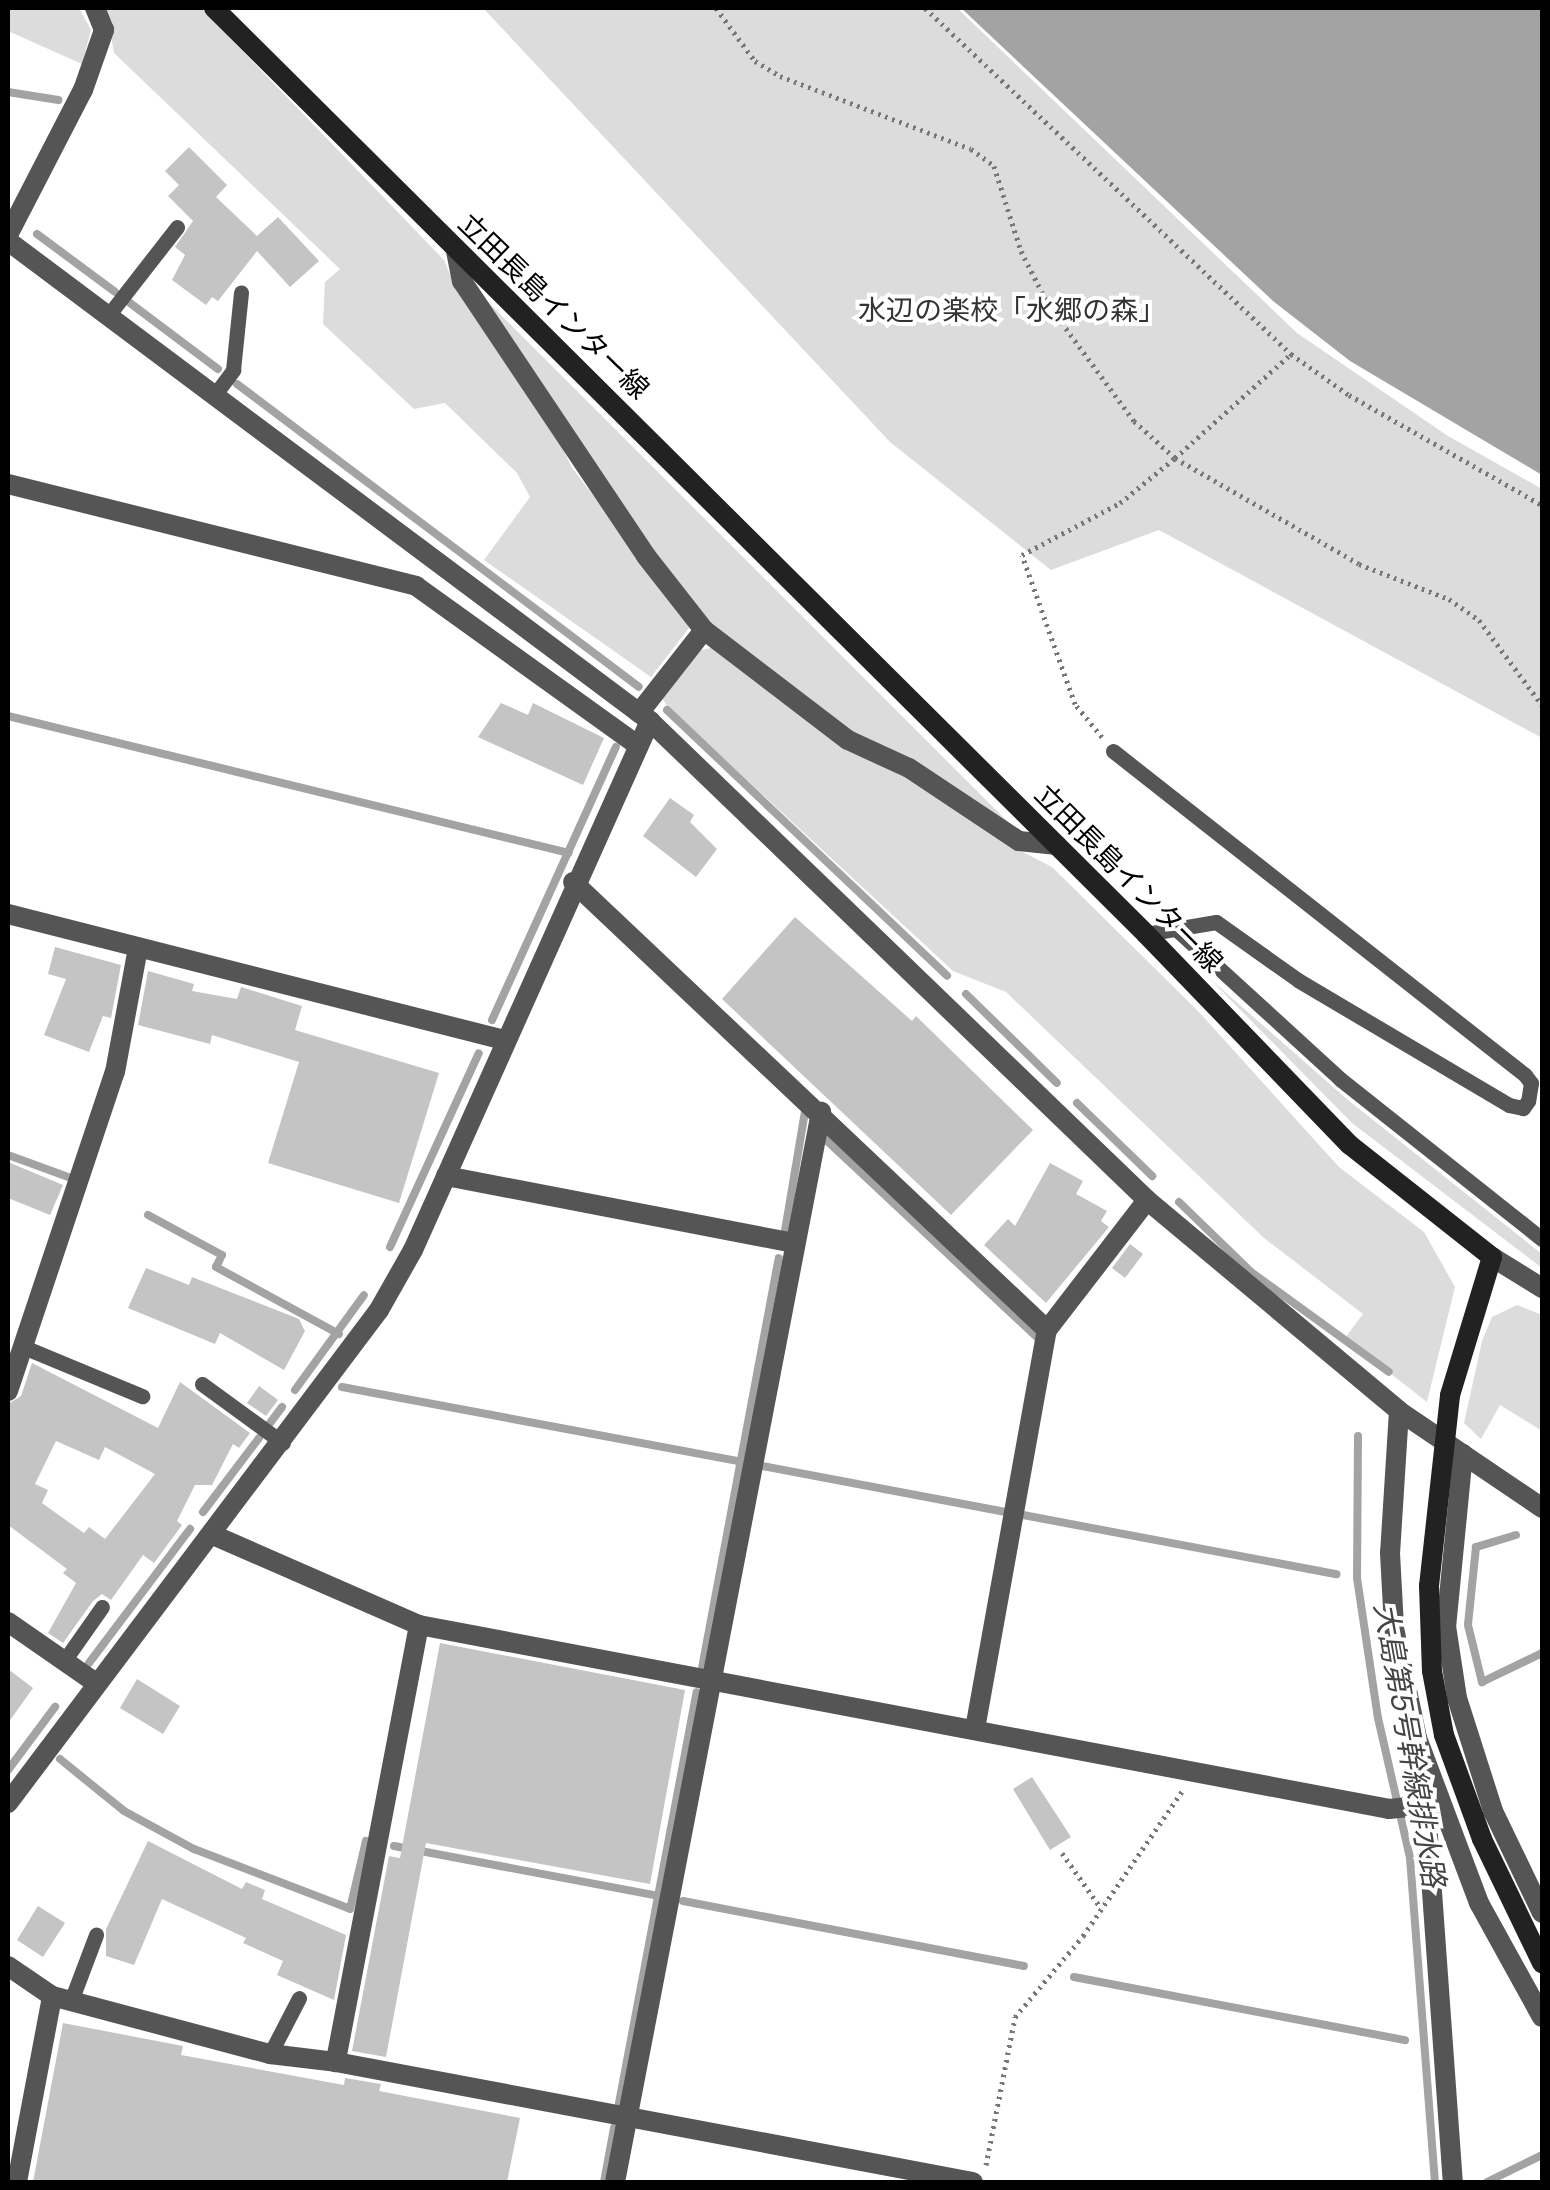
<!DOCTYPE html>
<html>
<head>
<meta charset="utf-8">
<style>
  body { margin:0 }
  #map { position:relative; width:1550px; height:2190px; overflow:hidden; background:#fff; font-family:"Space Grotesk","Noto Sans JP",sans-serif }
  div>[style] { position:absolute }
  [style*='--x'] { left:calc(var(--x)*1px); top:calc(var(--y)*1px); width:calc(var(--w)*1px); rotate:calc(var(--a)*1deg) }
  .green>* { inset:0; background:#dcdcdc }
  .water>* { inset:0; background:#a3a3a3 }
  .stream>* { height:8px; margin:-4px; padding:0 4px; transform-origin:4px; border-radius:4px; background:#a3a3a3 }
  .building>* { inset:0; background:#c4c4c4 }
  .path>* { height:5px; margin-top:-2.5px; transform-origin:0; background:repeating-linear-gradient(90deg,#777 0 2.5px,transparent 0 7.5px) }
  .service>* { height:15px; margin:-7.5px; padding:0 7.5px; transform-origin:7.5px; border-radius:7.5px; background:#555 }
  .minor>* { height:20px; margin:-10px; padding:0 10px; transform-origin:10px; border-radius:10px; background:#555 }
  .tertiary>* { height:20px; margin:-10px; padding:0 10px; transform-origin:10px; border-radius:10px; background:#555 }
  .secondary>* { height:20px; margin:-10px; padding:0 10px; transform-origin:10px; border-radius:10px; background:#222 }
  .secondary-bridge>* { height:20px; margin:-10px; padding:0 10px; transform-origin:10px; border-radius:10px; background:#222 }
  span { translate:-50% -50%; white-space:nowrap; text-align:center; line-height:1.15; -webkit-text-stroke:8px #fff; paint-order:stroke }
  .street-label { font-size:28px; color:#000 }
  .park-label { font-size:28px; color:#333 }
  .water-label { font-size:30px; color:#444; font-style:italic }
  .frame { position:absolute; inset:0; border:10px solid #000; pointer-events:none }
</style>
</head>
<body>
<div id="map">
  <div class="green">
    <i style="clip-path:polygon(8px 8px,79px 8px,91px 30px,82px 64px,8px 31px)"></i>
    <i style="clip-path:polygon(106px 8px,201px 8px,444px 260px,456px 289px,549px 420px,572px 468px,685px 614px,689px 628px,651px 677px,484px 560px,530px 497px,517px 473px,445px 403px,414px 409px,323px 324px,325px 282px,340px 269px,114px 53px)"></i>
    <i style="clip-path:polygon(483px 8px,957px 8px,1297px 333px,1448px 436px,1542px 489px,1542px 738px,1159px 530px,1051px 570px,890px 442px)"></i>
    <i style="clip-path:polygon(471px 285px,1011px 825px,855px 737px,707px 621px,649px 549px)"></i>
    <i style="clip-path:polygon(715px 647px,1005px 843px,1052px 867px,1198px 1011px,1339px 1167px,1424px 1232px,1455px 1287px,1427px 1402px,1345px 1338px,1363px 1314px,1264px 1238px,1006px 992px,953px 971px,668px 707px,661px 697px,701px 650px)"></i>
    <i style="clip-path:polygon(1209px 978px,1348px 1100px,1542px 1254px,1542px 1268px,1352px 1123px)"></i>
    <i style="clip-path:polygon(1517px 1305px,1542px 1315px,1542px 1431px,1500px 1405px,1481px 1439px,1464px 1423px,1482px 1341px,1492px 1317px)"></i>
  </div>
  <div class="water">
    <i style="clip-path:polygon(961px 8px,1542px 8px,1542px 475px,1350px 361px,1273px 301px)"></i>
  </div>
  <div class="stream">
    <i style="--x:8;--y:92;--w:51;--a:9.1"></i>
    <i style="--x:37;--y:234;--w:97;--a:36.6"></i>
    <i style="--x:130;--y:303;--w:110;--a:36.9"></i>
    <i style="--x:237;--y:384;--w:503;--a:37.01"></i>
    <i style="--x:667;--y:710;--w:386;--a:43.5"></i>
    <i style="--x:8;--y:716;--w:577;--a:13.72"></i>
    <i style="--x:966;--y:994;--w:127;--a:44.4"></i>
    <i style="--x:492;--y:1020;--w:300;--a:-65.6"></i>
    <i style="--x:1077;--y:1103;--w:105;--a:44.2"></i>
    <i style="--x:823;--y:1137;--w:294;--a:43.1"></i>
    <i style="--x:8;--y:1155;--w:67;--a:20.1"></i>
    <i style="--x:1179;--y:1202;--w:100;--a:44.2"></i>
    <i style="--x:1251;--y:1272;--w:170;--a:35.9"></i>
    <i style="--x:148;--y:1215;--w:84;--a:28.4"></i>
    <i style="--x:222;--y:1255;--w:13;--a:117"></i>
    <i style="--x:216;--y:1267;--w:140;--a:28.6"></i>
    <i style="--x:785;--y:1231;--w:122;--a:-80.5"></i>
    <i style="--x:390;--y:1247;--w:213;--a:-65.4"></i>
    <i style="--x:342;--y:1387;--w:406;--a:10.6"></i>
    <i style="--x:295;--y:1390;--w:117;--a:-54"></i>
    <i style="--x:270;--y:1423;--w:20;--a:-53"></i>
    <i style="--x:1358;--y:1436;--w:142;--a:90.4"></i>
    <i style="--x:1357;--y:1578;--w:142;--a:81.5"></i>
    <i style="--x:1378;--y:1718;--w:144;--a:77.1"></i>
    <i style="--x:1410;--y:1858;--w:325;--a:85.6"></i>
    <i style="--x:762;--y:1466;--w:248;--a:10.7"></i>
    <i style="--x:203;--y:1512;--w:93;--a:-52.9"></i>
    <i style="--x:1023;--y:1515;--w:319;--a:10.7"></i>
    <i style="--x:1516;--y:1535;--w:42;--a:163.3"></i>
    <i style="--x:1476;--y:1547;--w:78;--a:95.9"></i>
    <i style="--x:1468;--y:1625;--w:59;--a:76.2"></i>
    <i style="--x:1482;--y:1682;--w:67;--a:-25.8"></i>
    <i style="--x:89;--y:1663;--w:168;--a:-53"></i>
    <i style="--x:702;--y:1668;--w:417;--a:-79.4"></i>
    <i style="--x:60;--y:1759;--w:82;--a:39.1"></i>
    <i style="--x:124;--y:1811;--w:80;--a:28.5"></i>
    <i style="--x:194;--y:1849;--w:167;--a:21"></i>
    <i style="--x:350;--y:1909;--w:70;--a:-76.8"></i>
    <i style="--x:8;--y:1770;--w:79;--a:-53.3"></i>
    <i style="--x:394;--y:1846;--w:269;--a:10.7"></i>
    <i style="--x:683;--y:1901;--w:347;--a:10.8"></i>
    <i style="--x:1074;--y:1977;--w:337;--a:10.8"></i>
    <i style="--x:619;--y:2103;--w:418;--a:-79.3"></i>
    <i style="--x:604;--y:2182;--w:55;--a:-79.5"></i>
    <i style="--x:1487;--y:2182;--w:61;--a:-26.1"></i>
  </div>
  <div class="building">
    <i style="clip-path:polygon(189px 147px,227px 185px,216px 197px,257px 236px,278px 217px,319px 261px,290px 287px,257px 251px,218px 301px,212px 297px,206px 305px,172px 280px,185px 255px,175px 247px,193px 221px,168px 196px,179px 185px,165px 171px)"></i>
    <i style="clip-path:polygon(501px 703px,528px 715px,533px 703px,604px 738px,583px 785px,478px 737px)"></i>
    <i style="clip-path:polygon(670px 798px,694px 815px,690px 822px,717px 849px,696px 877px,643px 836px)"></i>
    <i style="clip-path:polygon(795px 917px,912px 1021px,916px 1016px,1033px 1130px,951px 1215px,722px 999px)"></i>
    <i style="clip-path:polygon(55px 947px,121px 965px,111px 1018px,103px 1016px,89px 1052px,44px 1035px,66px 979px,48px 974px)"></i>
    <i style="clip-path:polygon(148px 971px,194px 984px,192px 991px,237px 999px,241px 987px,302px 1006px,295px 1030px,439px 1073px,399px 1203px,268px 1163px,299px 1062px,212px 1035px,210px 1044px,138px 1025px)"></i>
    <i style="clip-path:polygon(8px 1162px,63px 1185px,50px 1215px,8px 1198px)"></i>
    <i style="clip-path:polygon(1050px 1163px,1083px 1181px,1076px 1194px,1107px 1211px,1101px 1221px,1109px 1227px,1046px 1303px,984px 1245px,1008px 1219px,1015px 1226px)"></i>
    <i style="clip-path:polygon(1130px 1244px,1143px 1254px,1125px 1278px,1112px 1268px)"></i>
    <i style="clip-path:polygon(146px 1268px,189px 1285px,192px 1277px,299px 1319px,305px 1331px,284px 1370px,220px 1333px,215px 1344px,128px 1308px)"></i>
    <i style="clip-path:polygon(evenodd,32px 1363px,158px 1428px,180px 1382px,250px 1433px,239px 1448px,233px 1444px,212px 1485px,195px 1485px,177px 1521px,182px 1525px,154px 1563px,143px 1555px,111px 1600px,102px 1594px,93px 1601px,63px 1643px,48px 1633px,76px 1583px,63px 1573px,67px 1569px,8px 1525px,8px 1404px,21px 1396px,32px 1363px,56px 1441px,99px 1460px,105px 1447px,155px 1474px,105px 1539px,89px 1527px,84px 1533px,42px 1503px,48px 1490px,35px 1484px,56px 1441px)"></i>
    <i style="clip-path:polygon(259px 1386px,278px 1400px,266px 1416px,247px 1403px)"></i>
    <i style="clip-path:polygon(440px 1643px,685px 1690px,650px 1884px,426px 1843px,386px 2057px,352px 2051px,389px 1856px,400px 1858px)"></i>
    <i style="clip-path:polygon(8px 1669px,33px 1688px,8px 1723px)"></i>
    <i style="clip-path:polygon(137px 1679px,180px 1706px,163px 1734px,120px 1708px)"></i>
    <i style="clip-path:polygon(1032px 1777px,1071px 1837px,1050px 1850px,1013px 1789px)"></i>
    <i style="clip-path:polygon(148px 1841px,242px 1889px,246px 1882px,265px 1890px,262px 1899px,346px 1935px,334px 2000px,277px 1975px,283px 1961px,243px 1943px,246px 1938px,162px 1899px,134px 1965px,106px 1956px,106px 1929px)"></i>
    <i style="clip-path:polygon(38px 1906px,65px 1923px,43px 1957px,17px 1940px)"></i>
    <i style="clip-path:polygon(63px 2023px,183px 2046px,181px 2055px,344px 2085px,345px 2078px,381px 2084px,379px 2091px,520px 2118px,507px 2182px,33px 2182px)"></i>
  </div>
  <div class="path">
    <i style="--x:716;--y:8;--w:66;--a:53.7"></i>
    <i style="--x:755;--y:61;--w:29;--a:31"></i>
    <i style="--x:780;--y:76;--w:204;--a:20.9"></i>
    <i style="--x:971;--y:149;--w:29;--a:36"></i>
    <i style="--x:994;--y:166;--w:89;--a:72.4"></i>
    <i style="--x:1021;--y:251;--w:59;--a:63"></i>
    <i style="--x:1048;--y:304;--w:145;--a:53.7"></i>
    <i style="--x:1134;--y:421;--w:55;--a:42.1"></i>
    <i style="--x:1175;--y:458;--w:156;--a:-41.9"></i>
    <i style="--x:925;--y:8;--w:504;--a:43.39"></i>
    <i style="--x:1291;--y:354;--w:71;--a:35.3"></i>
    <i style="--x:1349;--y:395;--w:222;--a:29.7"></i>
    <i style="--x:1102;--y:737;--w:43;--a:-129.3"></i>
    <i style="--x:1075;--y:704;--w:158;--a:-109.6"></i>
    <i style="--x:1022;--y:555;--w:111;--a:-28"></i>
    <i style="--x:1120;--y:503;--w:71;--a:-39.3"></i>
    <i style="--x:1175;--y:458;--w:212;--a:29.9"></i>
    <i style="--x:1359;--y:564;--w:97;--a:21.3"></i>
    <i style="--x:1449;--y:599;--w:37;--a:35"></i>
    <i style="--x:1479;--y:620;--w:106;--a:53.5"></i>
    <i style="--x:1062;--y:1853;--w:67;--a:54.7"></i>
    <i style="--x:986;--y:2165;--w:151;--a:-78.9"></i>
    <i style="--x:1015;--y:2017;--w:106;--a:-50"></i>
    <i style="--x:1083;--y:1936;--w:177;--a:-55.6"></i>
  </div>
  <div class="service">
    <i style="--x:107;--y:317;--w:114;--a:-52.1"></i>
    <i style="--x:213;--y:397;--w:34;--a:-53"></i>
    <i style="--x:233;--y:370;--w:78;--a:-84.1"></i>
    <i style="--x:1113;--y:751;--w:524;--a:38.18"></i>
    <i style="--x:1525;--y:1075;--w:10;--a:53"></i>
    <i style="--x:1531;--y:1083;--w:18;--a:99"></i>
    <i style="--x:1528;--y:1101;--w:9;--a:126"></i>
    <i style="--x:1523;--y:1108;--w:14;--a:-168"></i>
    <i style="--x:1509;--y:1105;--w:245;--a:-149.4"></i>
    <i style="--x:1298;--y:980;--w:100;--a:-144.7"></i>
    <i style="--x:1216;--y:922;--w:71;--a:170.3"></i>
    <i style="--x:1176;--y:929;--w:222;--a:42.4"></i>
    <i style="--x:1340;--y:1079;--w:258;--a:38.4"></i>
    <i style="--x:26;--y:1348;--w:126;--a:22.5"></i>
    <i style="--x:202;--y:1384;--w:100;--a:36.1"></i>
    <i style="--x:64;--y:1661;--w:66;--a:-54.9"></i>
    <i style="--x:71;--y:2001;--w:71;--a:-69.3"></i>
    <i style="--x:270;--y:2054;--w:63;--a:-62.6"></i>
  </div>
  <div class="minor">
    <i style="--x:8;--y:235;--w:163;--a:-62.7"></i>
    <i style="--x:83;--y:90;--w:64;--a:-70.7"></i>
    <i style="--x:104;--y:30;--w:24;--a:-112"></i>
    <i style="--x:456;--y:251;--w:31;--a:79"></i>
    <i style="--x:462;--y:281;--w:331;--a:56.2"></i>
    <i style="--x:646;--y:556;--w:94;--a:51.9"></i>
    <i style="--x:704;--y:630;--w:181;--a:37.4"></i>
    <i style="--x:848;--y:740;--w:67;--a:24.7"></i>
    <i style="--x:909;--y:768;--w:132;--a:33.6"></i>
    <i style="--x:1019;--y:841;--w:38;--a:6"></i>
    <i style="--x:8;--y:484;--w:421;--a:14"></i>
    <i style="--x:416;--y:586;--w:274;--a:35.7"></i>
    <i style="--x:639;--y:713;--w:105;--a:-51.9"></i>
    <i style="--x:573;--y:882;--w:652;--a:43.38"></i>
    <i style="--x:8;--y:914;--w:512;--a:14.25"></i>
    <i style="--x:446;--y:1176;--w:354;--a:10.9"></i>
    <i style="--x:1492;--y:1257;--w:59;--a:31.8"></i>
    <i style="--x:8;--y:1391;--w:336;--a:-71.5"></i>
    <i style="--x:115;--y:1072;--w:126;--a:-79.5"></i>
    <i style="--x:1399;--y:1411;--w:142;--a:93.6"></i>
    <i style="--x:1390;--y:1553;--w:75;--a:86.9"></i>
    <i style="--x:1394;--y:1628;--w:112;--a:78.2"></i>
    <i style="--x:1417;--y:1738;--w:176;--a:69.4"></i>
    <i style="--x:1479;--y:1903;--w:130;--a:61.1"></i>
    <i style="--x:1463;--y:1454;--w:173;--a:95.6"></i>
    <i style="--x:1446;--y:1626;--w:73;--a:81.3"></i>
    <i style="--x:1457;--y:1698;--w:119;--a:72.3"></i>
    <i style="--x:1493;--y:1811;--w:113;--a:64.3"></i>
    <i style="--x:213;--y:1535;--w:225;--a:23.6"></i>
    <i style="--x:419;--y:1625;--w:987;--a:10.74"></i>
    <i style="--x:1389;--y:1809;--w:49;--a:-5.8"></i>
    <i style="--x:8;--y:1622;--w:107;--a:34.7"></i>
    <i style="--x:419;--y:1625;--w:445;--a:100.8"></i>
    <i style="--x:336;--y:2062;--w:648;--a:10.67"></i>
    <i style="--x:975;--y:1729;--w:405;--a:-79.8"></i>
    <i style="--x:1047;--y:1330;--w:164;--a:-52.4"></i>
    <i style="--x:1426;--y:1808;--w:375;--a:85.9"></i>
    <i style="--x:8;--y:1966;--w:53;--a:34.3"></i>
    <i style="--x:52;--y:1996;--w:226;--a:14.9"></i>
    <i style="--x:270;--y:2054;--w:66;--a:6.9"></i>
    <i style="--x:17;--y:2182;--w:189;--a:-79.3"></i>
    <i style="--x:615;--y:2182;--w:1090;--a:-79.1"></i>
  </div>
  <div class="tertiary">
    <i style="--x:8;--y:241;--w:802;--a:36.78"></i>
    <i style="--x:650;--y:721;--w:690;--a:43.94"></i>
    <i style="--x:1147;--y:1200;--w:329;--a:39.9"></i>
    <i style="--x:1399;--y:1411;--w:173;--a:34.1"></i>
    <i style="--x:8;--y:1803;--w:617;--a:-53.04"></i>
    <i style="--x:379;--y:1310;--w:69;--a:-60.5"></i>
    <i style="--x:413;--y:1250;--w:580;--a:-65.87"></i>
  </div>
  <div class="secondary">
    <i style="--x:214;--y:8;--w:1314;--a:44.81"></i>
    <i style="--x:1146;--y:934;--w:293;--a:46"></i>
    <i style="--x:1350;--y:1145;--w:181;--a:38.3"></i>
    <i style="--x:1492;--y:1257;--w:144;--a:106.9"></i>
    <i style="--x:1429;--y:1586;--w:85;--a:88"></i>
    <i style="--x:1432;--y:1671;--w:65;--a:79.4"></i>
    <i style="--x:1444;--y:1735;--w:111;--a:69.9"></i>
    <i style="--x:1482;--y:1839;--w:138;--a:64.2"></i>
  </div>
  <div class="secondary-bridge">
    <i style="--x:1429;--y:1586;--w:192;--a:-83.7"></i>
  </div>
  <div class="street-label">
    <span style="left:554px;top:306px;rotate:44deg">立田長島インター線</span>
    <span style="left:1129px;top:878px;rotate:45deg">立田長島インター線</span>
  </div>
  <div class="park-label">
    <span style="left:1012px;top:310px">水辺の楽校「水郷の森」</span>
  </div>
  <div class="water-label">
    <span style="left:1409px;top:1745px;rotate:80deg">大島第5号幹線排水路</span>
  </div>
  <div class="frame"></div>
</div>
</body>
</html>
